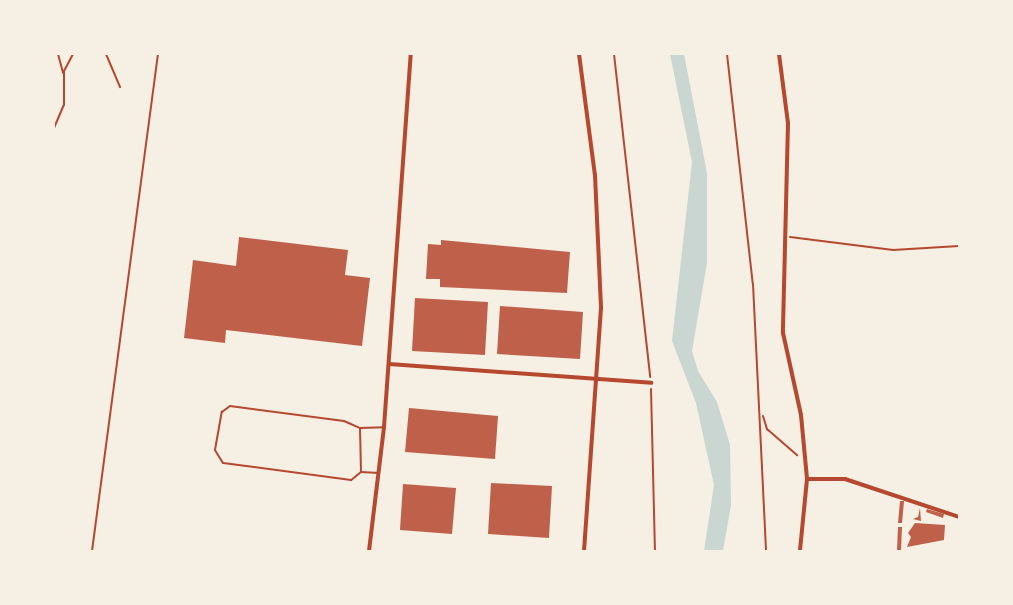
<!DOCTYPE html>
<html>
<head>
<meta charset="utf-8">
<style>
  body { margin:0 }
  #map { position:relative; width:1013px; height:605px; overflow:hidden; background:#f6efe4; font-family:Barlow,sans-serif }
  div>[style] { position:absolute }
  [style*='--x'] { left:calc(var(--x)*1px); top:calc(var(--y)*1px); width:calc(var(--w)*1px); rotate:calc(var(--a)*1deg) }
  .water>* { inset:0; background:#c9d6d2 }
  .building>* { inset:0; background:#bf614a }
  .path>* { height:2px; margin:-1px; padding:0 1px; transform-origin:1px; border-radius:1px; background:#b5482f }
  .service>* { height:2px; margin:-1px; padding:0 1px; transform-origin:1px; border-radius:1px; background:#b5482f }
  .minor>* { height:4px; margin:-2px; padding:0 2px; transform-origin:2px; border-radius:2px; background:#b5482f }
  span { translate:-50% -50%; white-space:nowrap; text-align:center; line-height:1.15; -webkit-text-stroke:4.5px #f6efe4; paint-order:stroke }
  .frame { position:absolute; inset:0; border:55px solid #f6efe4; pointer-events:none }
</style>
</head>
<body>
<div id="map">
  <div class="water">
    <i style="clip-path:polygon(670px 54px,684px 54px,707px 173px,707px 263px,692px 351px,698px 371px,717px 402px,730px 445px,731px 505px,723px 551px,704px 551px,714px 485px,696px 403px,672px 341px,692px 162px)"></i>
  </div>
  <div class="building">
    <i style="clip-path:polygon(239px 237px,348px 250px,345px 275px,370px 278px,362px 346px,226px 330px,225px 343px,184px 338px,193px 260px,236px 266px)"></i>
    <i style="clip-path:polygon(441px 240px,570px 252px,567px 293px,440px 287px,440px 279px,426px 279px,428px 244px,441px 245px)"></i>
    <i style="clip-path:polygon(415px 298px,488px 302px,485px 355px,412px 351px)"></i>
    <i style="clip-path:polygon(500px 306px,583px 312px,580px 359px,497px 354px)"></i>
    <i style="clip-path:polygon(409px 408px,498px 416px,495px 459px,405px 452px)"></i>
    <i style="clip-path:polygon(491px 483px,552px 486px,549px 538px,488px 534px)"></i>
    <i style="clip-path:polygon(403px 484px,456px 488px,452px 534px,400px 530px)"></i>
    <i style="clip-path:polygon(900px 501px,904px 501px,902px 523px,898px 523px)"></i>
    <i style="clip-path:polygon(920px 508px,921px 521px,913px 519px,918px 517px)"></i>
    <i style="clip-path:polygon(927px 509px,944px 514px,943px 518px,926px 512px)"></i>
    <i style="clip-path:polygon(915px 523px,945px 525px,944px 540px,907px 547px,911px 537px,908px 533px)"></i>
    <i style="clip-path:polygon(898px 527px,902px 527px,901px 550px,897px 550px)"></i>
  </div>
  <div class="path">
    <i style="--x:58;--y:54;--w:20;--a:75"></i>
    <i style="--x:106;--y:54;--w:36;--a:67"></i>
    <i style="--x:614;--y:54;--w:325;--a:83.6"></i>
    <i style="--x:727;--y:54;--w:231;--a:83.6"></i>
    <i style="--x:753;--y:284;--w:267;--a:87.2"></i>
    <i style="--x:54;--y:128;--w:25;--a:-67"></i>
    <i style="--x:64;--y:105;--w:34;--a:-90"></i>
    <i style="--x:64;--y:71;--w:19;--a:-62"></i>
    <i style="--x:790;--y:237;--w:104;--a:7.2"></i>
    <i style="--x:893;--y:250;--w:66;--a:-3.5"></i>
    <i style="--x:651;--y:389;--w:162;--a:88.6"></i>
    <i style="--x:763;--y:416;--w:14;--a:73"></i>
    <i style="--x:767;--y:429;--w:40;--a:41"></i>
    <i style="--x:92;--y:551;--w:501;--a:-82.44"></i>
  </div>
  <div class="service">
    <i style="--x:360;--y:428;--w:44;--a:88.7"></i>
    <i style="--x:379;--y:473;--w:18;--a:-177"></i>
    <i style="--x:361;--y:472;--w:13;--a:141"></i>
    <i style="--x:351;--y:480;--w:129;--a:-172.4"></i>
    <i style="--x:223;--y:463;--w:15;--a:-122"></i>
    <i style="--x:215;--y:450;--w:39;--a:-80"></i>
    <i style="--x:222;--y:412;--w:10;--a:-37"></i>
    <i style="--x:230;--y:406;--w:115;--a:7.5"></i>
    <i style="--x:344;--y:421;--w:17;--a:24"></i>
    <i style="--x:360;--y:428;--w:24;--a:-2"></i>
  </div>
  <div class="minor">
    <i style="--x:579;--y:54;--w:122;--a:82.5"></i>
    <i style="--x:595;--y:175;--w:133;--a:87.4"></i>
    <i style="--x:601;--y:308;--w:244;--a:94"></i>
    <i style="--x:779;--y:54;--w:70;--a:82.6"></i>
    <i style="--x:788;--y:123;--w:210;--a:91.4"></i>
    <i style="--x:783;--y:333;--w:84;--a:77.6"></i>
    <i style="--x:801;--y:415;--w:64;--a:84.6"></i>
    <i style="--x:807;--y:479;--w:72;--a:95.6"></i>
    <i style="--x:389;--y:364;--w:263;--a:4.1"></i>
    <i style="--x:807;--y:479;--w:38;--a:0"></i>
    <i style="--x:845;--y:479;--w:120;--a:18.4"></i>
    <i style="--x:369;--y:551;--w:125;--a:-83.1"></i>
    <i style="--x:384;--y:427;--w:374;--a:-85.9"></i>
  </div>
  <div class="frame"></div>
</div>
</body>
</html>
